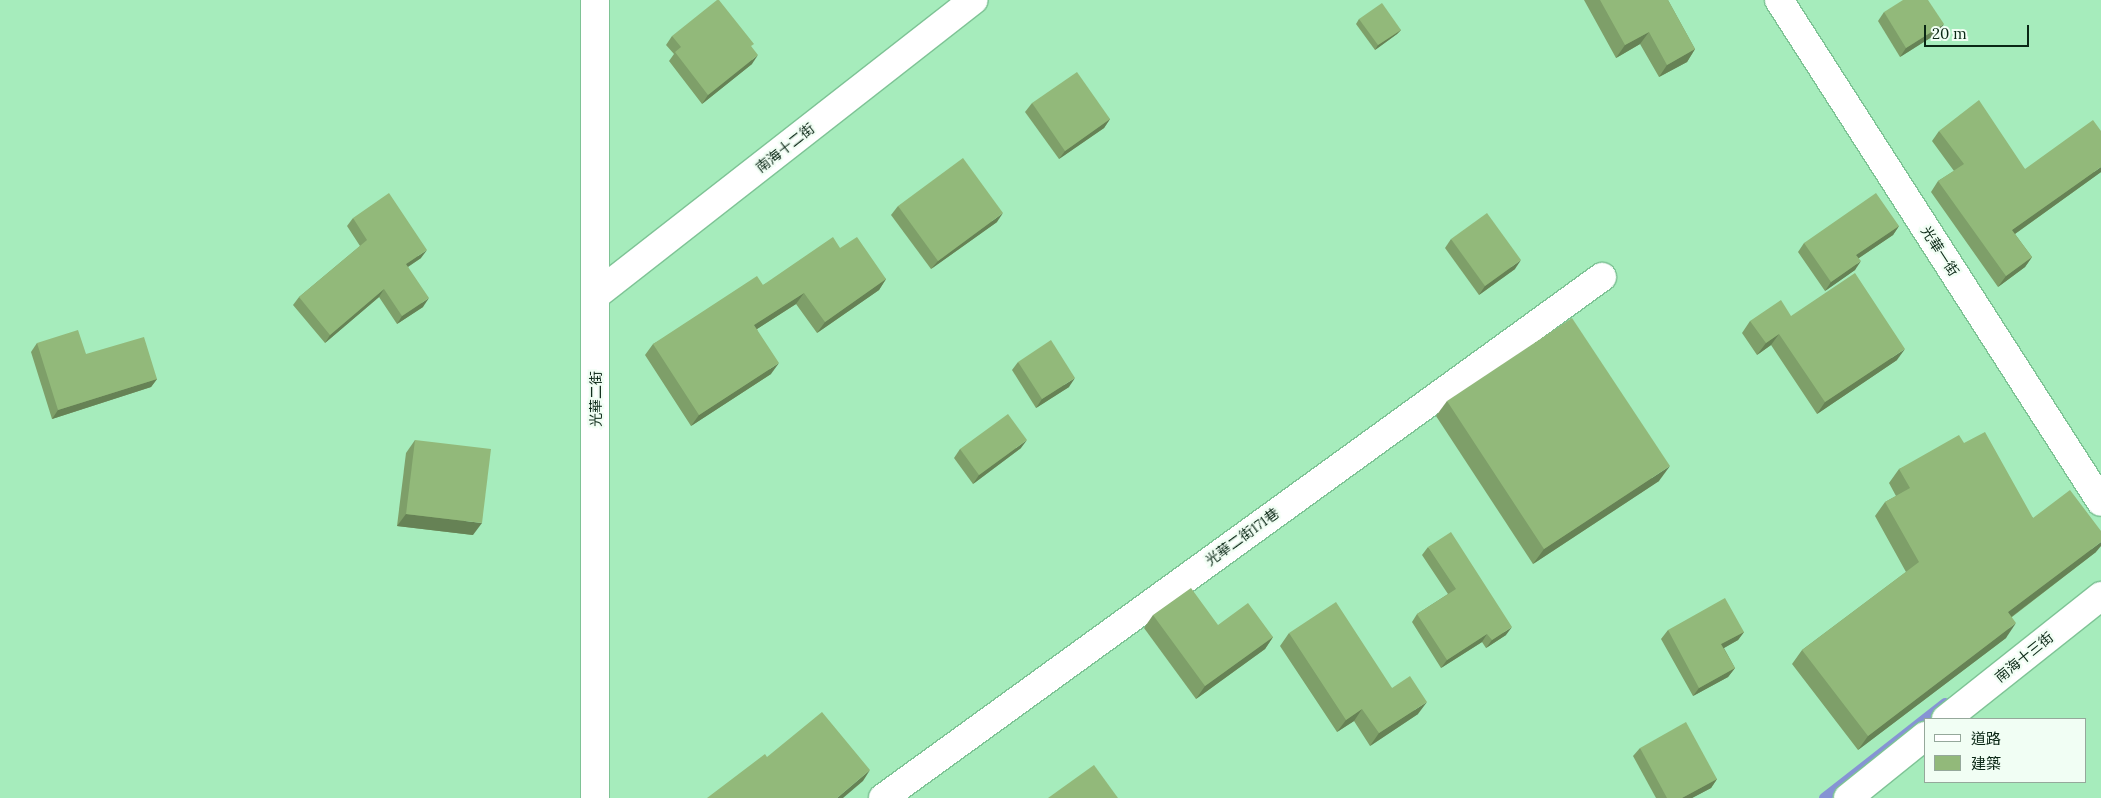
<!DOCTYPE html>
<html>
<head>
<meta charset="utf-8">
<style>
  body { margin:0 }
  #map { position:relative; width:2101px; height:798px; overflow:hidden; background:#a6ecbc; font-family:Lora,"Noto Sans TC",serif }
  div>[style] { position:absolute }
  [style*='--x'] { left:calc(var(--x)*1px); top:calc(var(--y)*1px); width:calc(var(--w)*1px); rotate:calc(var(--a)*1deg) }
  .stream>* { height:10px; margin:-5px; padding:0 5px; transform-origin:5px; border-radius:5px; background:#8694d4 }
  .roads { filter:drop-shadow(1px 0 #7ec395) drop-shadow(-1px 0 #7ec395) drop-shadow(0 1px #7ec395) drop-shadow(0 -1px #7ec395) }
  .minor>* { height:28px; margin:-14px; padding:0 14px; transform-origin:14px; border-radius:14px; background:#fff }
  .tertiary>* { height:28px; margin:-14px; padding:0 14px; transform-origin:14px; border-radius:14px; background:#fff }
  .wall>* { inset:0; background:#7e9f69 }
  .shaded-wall>* { inset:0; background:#668255 }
  .building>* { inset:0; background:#92b97a }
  span { translate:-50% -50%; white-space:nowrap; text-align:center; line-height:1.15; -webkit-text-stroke:4.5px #f1fef4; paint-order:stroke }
  .street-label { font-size:14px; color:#0a2715 }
  .legend { position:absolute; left:1924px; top:718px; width:162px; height:65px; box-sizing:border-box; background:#f1fef4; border:1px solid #95a89b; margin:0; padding:6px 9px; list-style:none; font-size:15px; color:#0a2715 }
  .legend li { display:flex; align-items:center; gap:10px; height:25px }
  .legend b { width:25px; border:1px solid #95a89b }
  .scale { position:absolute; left:1924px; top:25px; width:105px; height:22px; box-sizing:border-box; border:2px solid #0a2715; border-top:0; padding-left:6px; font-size:15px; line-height:18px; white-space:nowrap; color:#0a2715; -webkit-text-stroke:4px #f1fef4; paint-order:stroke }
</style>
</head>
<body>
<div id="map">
  <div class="stream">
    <i style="--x:1824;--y:798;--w:154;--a:-38.1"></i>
  </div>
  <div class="roads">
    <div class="minor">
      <i style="--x:1779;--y:0;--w:596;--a:57.32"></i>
      <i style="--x:596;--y:295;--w:479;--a:-38"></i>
      <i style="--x:1946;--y:719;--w:198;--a:-38.4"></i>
      <i style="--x:883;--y:798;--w:888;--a:-35.93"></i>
      <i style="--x:1848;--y:798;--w:99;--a:-38.8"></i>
    </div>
    <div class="tertiary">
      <i style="--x:595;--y:0;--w:798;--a:90"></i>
    </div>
  </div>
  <div class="wall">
    <i style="clip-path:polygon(1584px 0,1668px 0,1695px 49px,1687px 62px,1659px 77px,1640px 44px,1616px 58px)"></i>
    <i style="clip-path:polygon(1884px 12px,1938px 33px,1900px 57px,1878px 21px)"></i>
    <i style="clip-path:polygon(1359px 19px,1401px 30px,1397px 34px,1375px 50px,1356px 24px)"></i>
    <i style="clip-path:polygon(672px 36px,752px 47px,752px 64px,702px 104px,669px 61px,674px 54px,666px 45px)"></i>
    <i style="clip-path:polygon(1032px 103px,1110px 119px,1104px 128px,1059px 159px,1025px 112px)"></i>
    <i style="clip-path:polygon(1939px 131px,2025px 169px,2101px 172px,2015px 234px,2032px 257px,2025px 267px,1998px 287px,1931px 192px,1938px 181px,1954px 171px,1932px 141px)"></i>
    <i style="clip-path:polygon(898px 206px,997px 222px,931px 269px,891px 215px)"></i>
    <i style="clip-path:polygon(353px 218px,421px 258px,408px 267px,423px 307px,397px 324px,379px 297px,325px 343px,293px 305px,299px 297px,360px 246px,347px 226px)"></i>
    <i style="clip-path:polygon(1899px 226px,1893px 235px,1859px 258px,1855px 270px,1825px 291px,1798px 252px,1804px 243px)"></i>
    <i style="clip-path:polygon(1451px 239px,1515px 269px,1479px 295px,1445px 248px)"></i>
    <i style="clip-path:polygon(840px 248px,886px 279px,879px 290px,817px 333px,796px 304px,757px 329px,771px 374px,691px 426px,645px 355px,653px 344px,763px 285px)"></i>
    <i style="clip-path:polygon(1791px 316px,1897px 360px,1817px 414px,1771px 345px,1757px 355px,1742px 333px,1750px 321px)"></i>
    <i style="clip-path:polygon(37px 343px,86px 354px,157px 379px,151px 387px,52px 419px,31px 352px)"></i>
    <i style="clip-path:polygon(1018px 362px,1069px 387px,1036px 408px,1012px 370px)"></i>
    <i style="clip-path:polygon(1447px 401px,1659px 481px,1533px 564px,1436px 416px)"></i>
    <i style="clip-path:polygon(415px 440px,473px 535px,397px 526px,406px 453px)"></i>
    <i style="clip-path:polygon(1964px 443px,2033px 518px,2096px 552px,2012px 617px,2006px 638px,1858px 750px,1792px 664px,1802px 650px,1906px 572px,1875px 516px,1885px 502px,1896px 496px,1889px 483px,1899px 469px)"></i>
    <i style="clip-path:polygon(1021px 448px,973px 484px,954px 458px,960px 449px)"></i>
    <i style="clip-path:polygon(1428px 547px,1506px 635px,1486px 648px,1482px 642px,1441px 668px,1412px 622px,1417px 614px,1448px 594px,1422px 555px)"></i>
    <i style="clip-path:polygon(1153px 615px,1218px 625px,1273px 637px,1265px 649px,1196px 699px,1144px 628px)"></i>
    <i style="clip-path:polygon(1668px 630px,1744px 632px,1738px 640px,1724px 648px,1735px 668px,1728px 677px,1693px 696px,1661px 639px)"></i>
    <i style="clip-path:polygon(1289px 633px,1392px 688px,1418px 714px,1370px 746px,1354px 721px,1337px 732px,1280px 646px)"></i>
    <i style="clip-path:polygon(1640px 748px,1717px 779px,1711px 788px,1692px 798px,1656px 798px,1633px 756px)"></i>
  </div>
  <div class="shaded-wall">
    <i style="clip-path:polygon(1944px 24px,1938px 33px,1900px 57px,1906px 48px)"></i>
    <i style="clip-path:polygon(1401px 30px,1397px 34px,1375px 50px,1378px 45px)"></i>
    <i style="clip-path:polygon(1649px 32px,1640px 44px,1616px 58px,1625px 45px)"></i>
    <i style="clip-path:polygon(1695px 49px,1687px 62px,1659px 77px,1667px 65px)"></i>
    <i style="clip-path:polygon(758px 55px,752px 64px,702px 104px,708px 95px)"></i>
    <i style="clip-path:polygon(1110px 119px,1104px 128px,1059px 159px,1065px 151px)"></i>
    <i style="clip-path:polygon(2101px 167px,2101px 172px,2005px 241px,2012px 230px)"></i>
    <i style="clip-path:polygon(1003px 213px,997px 222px,931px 269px,938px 261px)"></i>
    <i style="clip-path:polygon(1899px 226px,1893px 235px,1850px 264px,1856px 255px)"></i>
    <i style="clip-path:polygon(427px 250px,421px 258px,400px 272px,406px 264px)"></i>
    <i style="clip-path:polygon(2032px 257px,2025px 267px,1998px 287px,2006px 276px)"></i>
    <i style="clip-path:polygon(1521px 260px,1515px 269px,1479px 295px,1485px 286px)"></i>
    <i style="clip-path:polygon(1861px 261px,1855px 270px,1825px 291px,1831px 282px)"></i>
    <i style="clip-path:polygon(886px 279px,879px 290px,817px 333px,825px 322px)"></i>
    <i style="clip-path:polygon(384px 289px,379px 297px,325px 343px,330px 335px)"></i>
    <i style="clip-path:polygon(804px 293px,796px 304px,746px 336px,754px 325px)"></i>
    <i style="clip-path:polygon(429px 298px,423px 307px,397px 324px,402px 316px)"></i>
    <i style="clip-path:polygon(1779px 334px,1771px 345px,1757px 355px,1766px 343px)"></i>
    <i style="clip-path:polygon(1905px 349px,1897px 360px,1817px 414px,1825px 402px)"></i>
    <i style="clip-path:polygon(779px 363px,771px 374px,691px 426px,699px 415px)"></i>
    <i style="clip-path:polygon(1075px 378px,1069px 387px,1036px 408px,1042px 399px)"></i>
    <i style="clip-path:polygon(157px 379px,151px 387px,52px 419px,58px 410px)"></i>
    <i style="clip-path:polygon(1027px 440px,1021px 448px,973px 484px,979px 475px)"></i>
    <i style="clip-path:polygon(1670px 466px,1659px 481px,1533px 564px,1544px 549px)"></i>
    <i style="clip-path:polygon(406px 514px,482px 523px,473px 535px,397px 526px)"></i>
    <i style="clip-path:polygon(2101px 542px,2101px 546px,2096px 552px,1998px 627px,2008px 612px)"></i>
    <i style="clip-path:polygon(2016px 623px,2006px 638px,1858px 750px,1868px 736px)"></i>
    <i style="clip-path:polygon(1512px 627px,1506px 635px,1486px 648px,1492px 640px)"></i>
    <i style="clip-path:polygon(1744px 632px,1738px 640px,1715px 653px,1721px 644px)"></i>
    <i style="clip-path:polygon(1487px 634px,1482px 642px,1441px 668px,1447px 660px)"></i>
    <i style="clip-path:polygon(1273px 637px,1265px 649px,1196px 699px,1205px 686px)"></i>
    <i style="clip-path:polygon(1735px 668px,1728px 677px,1693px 696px,1699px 688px)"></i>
    <i style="clip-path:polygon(1427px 702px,1418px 714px,1370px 746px,1379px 733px)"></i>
    <i style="clip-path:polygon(1362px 709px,1354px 721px,1337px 732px,1346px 720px)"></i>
    <i style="clip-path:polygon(870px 770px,863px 781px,843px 798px,837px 798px)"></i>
    <i style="clip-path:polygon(1717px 779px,1711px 788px,1692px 798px,1682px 798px)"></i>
  </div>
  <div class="building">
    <i style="clip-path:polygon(717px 0,719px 0,754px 44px,751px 46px,758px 55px,708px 95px,675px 52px,681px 47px,672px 36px)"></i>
    <i style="clip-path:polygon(1600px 0,1668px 0,1695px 49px,1667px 65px,1649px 32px,1625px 45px)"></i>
    <i style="clip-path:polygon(1903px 0,1928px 0,1944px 24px,1906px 48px,1884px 12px)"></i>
    <i style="clip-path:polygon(1382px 3px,1401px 30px,1378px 45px,1359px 19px)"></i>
    <i style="clip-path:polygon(1077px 72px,1110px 119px,1065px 151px,1032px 103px)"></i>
    <i style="clip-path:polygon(1979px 100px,2025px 169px,2093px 120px,2101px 131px,2101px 167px,2012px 230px,2032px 257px,2006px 276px,1938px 181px,1964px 164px,1939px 131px)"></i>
    <i style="clip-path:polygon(963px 158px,1003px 213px,938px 261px,898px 206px)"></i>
    <i style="clip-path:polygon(389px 193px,427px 250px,406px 264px,429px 298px,402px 316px,384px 289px,330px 335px,299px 297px,367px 240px,353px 218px)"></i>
    <i style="clip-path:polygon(1876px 193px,1899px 226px,1856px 255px,1861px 261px,1831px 282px,1804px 243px)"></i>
    <i style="clip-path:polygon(1487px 213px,1521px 260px,1485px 286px,1451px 239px)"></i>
    <i style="clip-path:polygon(833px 237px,840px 248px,857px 237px,886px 279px,825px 322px,804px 293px,754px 325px,779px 363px,699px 415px,653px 344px,757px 276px,763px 285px)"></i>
    <i style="clip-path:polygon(1855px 273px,1905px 349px,1825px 402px,1779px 334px,1766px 343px,1750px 321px,1781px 300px,1791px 316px)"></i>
    <i style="clip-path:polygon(1572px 318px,1670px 466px,1544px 549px,1447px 401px)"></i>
    <i style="clip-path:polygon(78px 330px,86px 354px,144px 337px,157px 379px,58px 410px,37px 343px)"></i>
    <i style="clip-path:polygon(1051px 340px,1075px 378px,1042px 399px,1018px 362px)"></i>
    <i style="clip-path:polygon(1008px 414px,1027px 440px,979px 475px,960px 449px)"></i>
    <i style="clip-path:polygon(1985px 432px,2033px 518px,2070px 490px,2101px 531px,2101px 542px,2008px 612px,2016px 623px,1868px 736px,1802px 650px,1919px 562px,1885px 502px,1910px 488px,1899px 469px,1959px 435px,1964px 443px)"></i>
    <i style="clip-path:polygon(415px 440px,491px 449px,482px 523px,406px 514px)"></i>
    <i style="clip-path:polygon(1451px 532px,1512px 627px,1492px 640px,1487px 634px,1447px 660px,1417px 614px,1456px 589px,1428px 547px)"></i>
    <i style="clip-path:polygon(1191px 588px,1218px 625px,1248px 603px,1273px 637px,1205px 686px,1153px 615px)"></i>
    <i style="clip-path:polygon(1725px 598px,1744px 632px,1721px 644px,1735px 668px,1699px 688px,1668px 630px)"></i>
    <i style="clip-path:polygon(1336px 602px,1392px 688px,1410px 676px,1427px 702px,1379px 733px,1362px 709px,1346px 720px,1289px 633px)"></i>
    <i style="clip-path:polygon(822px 712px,870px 770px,837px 798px,707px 798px,765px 754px,767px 757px)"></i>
    <i style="clip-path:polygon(1686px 722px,1717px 779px,1682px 798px,1667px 798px,1640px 748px)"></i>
    <i style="clip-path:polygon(1094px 765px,1118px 798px,1048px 798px)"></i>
  </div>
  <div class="street-label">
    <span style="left:785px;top:148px;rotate:-38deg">南海十二街</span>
    <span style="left:1940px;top:251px;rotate:57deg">光華一街</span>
    <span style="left:596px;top:399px;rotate:-90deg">光華二街</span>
    <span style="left:1242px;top:537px;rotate:-36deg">光華二街171巷</span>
    <span style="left:2024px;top:657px;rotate:-39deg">南海十三街</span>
  </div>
  <ul class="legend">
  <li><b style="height:6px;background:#fff"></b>道路</li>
  <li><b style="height:14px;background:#92b97a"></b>建築</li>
  </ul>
  <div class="scale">20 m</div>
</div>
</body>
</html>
